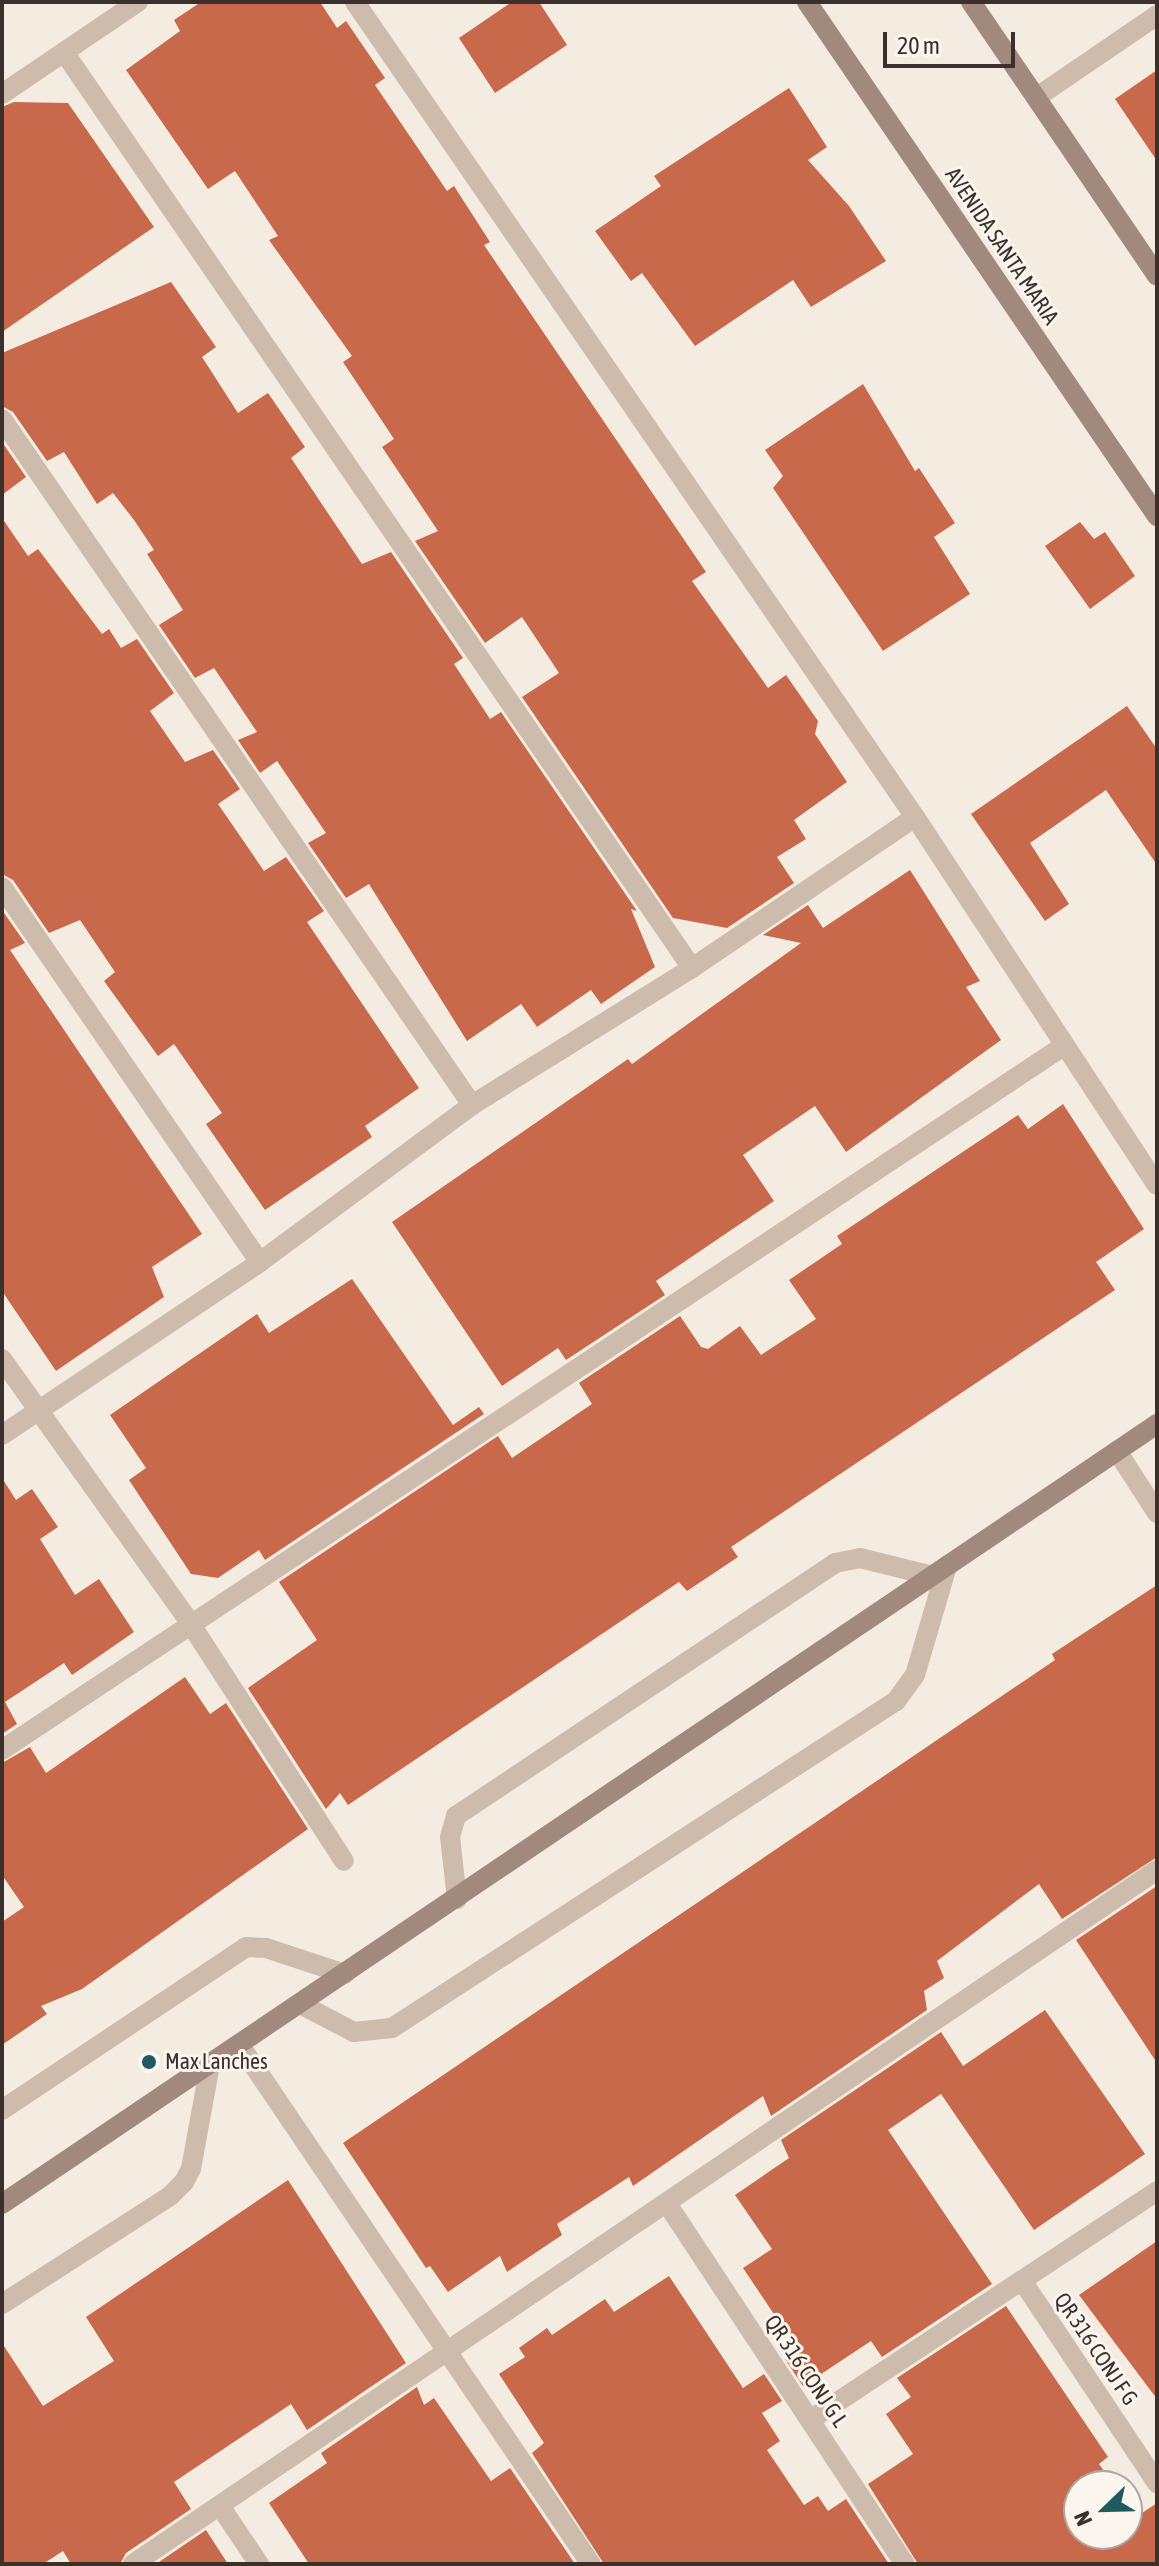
<!DOCTYPE html>
<html>
<head>
<meta charset="utf-8">
<style>
  body { margin:0 }
  #map { position:relative; width:1159px; height:2566px; overflow:hidden; background:#f4ebe1; font-family:"Asap Condensed",sans-serif }
  div>[style] { position:absolute }
  [style*='--x'] { left:calc(var(--x)*1px); top:calc(var(--y)*1px); width:calc(var(--w)*1px); rotate:calc(var(--a)*1deg) }
  .building>* { inset:0; background:#c8694b }
  .lane>* { height:20px; margin:-10px; padding:0 10px; transform-origin:10px; border-radius:10px; background:#cdbbac }
  .street>* { height:20px; margin:-10px; padding:0 10px; transform-origin:10px; border-radius:10px; background:#cdbbac }
  .secondary>* { height:20px; margin:-10px; padding:0 10px; transform-origin:10px; border-radius:10px; background:#a18a7d }
  .dots>* { width:22px; height:22px; translate:-50% -50%; box-sizing:border-box; border:4px solid #fbf5ee; border-radius:50% }
  span { translate:-50% -50%; white-space:nowrap; text-align:center; line-height:1.15; -webkit-text-stroke:6px #fbf5ee; paint-order:stroke }
  .street-label { font-size:22px; color:#3b302b }
  .poi-label { font-size:22px; color:#3b302b }
  .left { translate:0 -50%; text-align:left }
  .frame { position:absolute; inset:0; border:4px solid #3b302b; pointer-events:none }
  .north { position:absolute; left:1063px; top:2470px; width:80px; height:80px; box-sizing:border-box; background:#fbf5ee; border:2px solid #aea6a0; border-radius:50%; rotate:247deg; font-size:22px; font-weight:700; line-height:32px; text-align:center; color:#3b302b }
  .north::after { content:''; display:block; margin:auto; width:28px; height:36px; background:#1f5a5e; clip-path:polygon(50% 0,100% 100%,50% 72%,0 100%) }
  .scale { position:absolute; left:883px; top:32px; width:132px; height:36px; box-sizing:border-box; border:4px solid #3b302b; border-top:0; padding-left:10px; font-size:24px; line-height:28px; white-space:nowrap; color:#3b302b; -webkit-text-stroke:6px #fbf5ee; paint-order:stroke }
</style>
</head>
<body>
<div id="map">
  <div class="building">
    <i style="clip-path:polygon(201px 2px,320px 2px,337px 28px,346px 21px,385px 78px,375px 85px,390px 107px,447px 191px,454px 186px,490px 242px,484px 245px,706px 572px,692px 581px,768px 688px,786px 675px,818px 721px,815px 734px,847px 782px,794px 820px,806px 839px,777px 857px,794px 883px,727px 928px,673px 918px,522px 697px,559px 673px,522px 617px,485px 643px,415px 541px,438px 531px,382px 447px,394px 439px,343px 362px,352px 356px,269px 240px,278px 236px,235px 171px,208px 189px,126px 70px,180px 31px,174px 20px)"></i>
    <i style="clip-path:polygon(512px 2px,539px 2px,567px 45px,495px 93px,459px 38px)"></i>
    <i style="clip-path:polygon(1157px 70px,1157px 161px,1115px 99px)"></i>
    <i style="clip-path:polygon(789px 88px,827px 147px,808px 160px,849px 206px,886px 261px,811px 307px,793px 280px,695px 346px,642px 273px,631px 281px,595px 231px,661px 186px,654px 176px)"></i>
    <i style="clip-path:polygon(14px 102px,68px 103px,154px 227px,2px 332px,2px 107px)"></i>
    <i style="clip-path:polygon(171px 282px,216px 347px,202px 357px,238px 413px,268px 393px,305px 447px,291px 458px,362px 564px,391px 552px,463px 658px,454px 664px,490px 719px,501px 712px,637px 911px,631px 909px,655px 967px,601px 1004px,591px 990px,537px 1027px,521px 1004px,467px 1041px,369px 884px,346px 898px,308px 843px,326px 833px,277px 761px,260px 773px,238px 740px,257px 732px,214px 668px,195px 678px,159px 625px,183px 610px,147px 554px,154px 550px,134px 520px,113px 493px,97px 504px,64px 452px,47px 461px,13px 412px,2px 406px,2px 353px)"></i>
    <i style="clip-path:polygon(863px 384px,915px 471px,919px 468px,955px 523px,934px 537px,970px 594px,883px 651px,773px 488px,783px 476px,765px 450px)"></i>
    <i style="clip-path:polygon(2px 442px,26px 477px,2px 495px)"></i>
    <i style="clip-path:polygon(2px 518px,28px 556px,38px 549px,102px 634px,109px 629px,121px 648px,137px 639px,174px 693px,150px 711px,185px 762px,213px 750px,240px 789px,218px 804px,264px 871px,286px 857px,324px 911px,307px 922px,419px 1088px,365px 1126px,372px 1137px,265px 1210px,206px 1124px,222px 1113px,174px 1044px,158px 1056px,104px 981px,115px 972px,80px 920px,49px 933px,13px 880px,2px 874px)"></i>
    <i style="clip-path:polygon(1080px 522px,1094px 539px,1105px 532px,1135px 576px,1090px 609px,1045px 546px)"></i>
    <i style="clip-path:polygon(1127px 706px,1157px 749px,1157px 865px,1106px 790px,1030px 843px,1069px 904px,1045px 921px,971px 814px)"></i>
    <i style="clip-path:polygon(910px 870px,980px 981px,966px 987px,1001px 1040px,846px 1152px,815px 1106px,743px 1155px,774px 1201px,656px 1281px,665px 1295px,566px 1360px,558px 1348px,502px 1386px,392px 1222px,628px 1059px,632px 1064px,801px 943px,763px 935px,808px 905px,823px 928px)"></i>
    <i style="clip-path:polygon(2px 910px,25px 943px,10px 950px,202px 1234px,152px 1267px,164px 1297px,56px 1371px,2px 1291px)"></i>
    <i style="clip-path:polygon(1063px 1104px,1144px 1229px,1096px 1262px,1115px 1290px,731px 1547px,738px 1557px,687px 1591px,679px 1582px,348px 1805px,340px 1793px,326px 1809px,248px 1688px,317px 1640px,279px 1582px,498px 1436px,512px 1458px,592px 1404px,579px 1383px,680px 1316px,701px 1347px,708px 1349px,740px 1326px,761px 1355px,816px 1319px,789px 1280px,842px 1244px,837px 1236px,1018px 1115px,1028px 1129px)"></i>
    <i style="clip-path:polygon(352px 1279px,453px 1425px,479px 1407px,484px 1414px,265px 1560px,259px 1550px,218px 1578px,191px 1574px,129px 1480px,146px 1468px,110px 1415px,257px 1314px,269px 1333px)"></i>
    <i style="clip-path:polygon(2px 1478px,16px 1500px,32px 1489px,58px 1527px,40px 1539px,75px 1595px,99px 1579px,134px 1632px,72px 1675px,64px 1663px,5px 1702px,17px 1724px,2px 1734px)"></i>
    <i style="clip-path:polygon(1157px 1585px,1157px 1857px,1062px 1919px,1039px 1884px,937px 1961px,944px 1978px,924px 1991px,927px 2010px,771px 2116px,763px 2096px,633px 2186px,629px 2177px,557px 2224px,562px 2235px,507px 2272px,500px 2256px,448px 2292px,430px 2266px,426px 2268px,343px 2143px,1055px 1660px,1052px 1654px)"></i>
    <i style="clip-path:polygon(185px 1677px,210px 1714px,226px 1703px,308px 1829px,82px 1989px,41px 2006px,47px 2014px,2px 2045px,2px 1922px,24px 1907px,2px 1875px,2px 1763px,30px 1747px,46px 1773px)"></i>
    <i style="clip-path:polygon(1157px 1886px,1157px 2063px,1076px 1940px)"></i>
    <i style="clip-path:polygon(1045px 2010px,1145px 2154px,1034px 2230px,941px 2094px,888px 2130px,992px 2284px,882px 2357px,871px 2341px,803px 2386px,785px 2359px,798px 2350px,743px 2268px,772px 2249px,735px 2195px,789px 2158px,781px 2140px,941px 2032px,963px 2066px)"></i>
    <i style="clip-path:polygon(288px 2180px,406px 2363px,307px 2430px,291px 2404px,174px 2482px,191px 2509px,126px 2553px,120px 2564px,71px 2564px,63px 2551px,43px 2564px,2px 2564px,2px 2343px,43px 2406px,114px 2361px,86px 2317px)"></i>
    <i style="clip-path:polygon(1157px 2241px,1157px 2399px,1079px 2295px)"></i>
    <i style="clip-path:polygon(669px 2276px,743px 2388px,764px 2374px,782px 2401px,762px 2413px,780px 2441px,767px 2450px,804px 2505px,818px 2496px,828px 2511px,846px 2499px,889px 2564px,604px 2564px,532px 2453px,544px 2443px,499px 2374px,525px 2357px,519px 2348px,547px 2328px,552px 2335px,605px 2299px,614px 2312px)"></i>
    <i style="clip-path:polygon(1006px 2306px,1108px 2457px,1099px 2464px,1115px 2486px,1079px 2486px,1079px 2534px,1127px 2534px,1127px 2503px,1136px 2517px,1157px 2503px,1157px 2564px,918px 2564px,868px 2484px,913px 2454px,886px 2414px,911px 2397px,897px 2378px)"></i>
    <i style="clip-path:polygon(417px 2387px,424px 2405px,434px 2398px,491px 2481px,510px 2468px,575px 2564px,309px 2564px,269px 2503px,327px 2463px,321px 2453px)"></i>
    <i style="clip-path:polygon(206px 2530px,228px 2564px,156px 2564px)"></i>
  </div>
  <div class="lane">
    <i style="--x:457;--y:1899;--w:62;--a:-96.4"></i>
    <i style="--x:450;--y:1837;--w:22;--a:-74"></i>
    <i style="--x:456;--y:1816;--w:456;--a:-33.7"></i>
    <i style="--x:835;--y:1563;--w:25;--a:-11"></i>
    <i style="--x:860;--y:1558;--w:75;--a:13.9"></i>
    <i style="--x:300;--y:2004;--w:61;--a:27.4"></i>
    <i style="--x:354;--y:2032;--w:38;--a:-6"></i>
    <i style="--x:392;--y:2028;--w:601;--a:-32.98"></i>
    <i style="--x:896;--y:1701;--w:32;--a:-54"></i>
    <i style="--x:915;--y:1675;--w:114;--a:-73.6"></i>
    <i style="--x:2;--y:2110;--w:293;--a:-33.7"></i>
    <i style="--x:246;--y:1947;--w:20;--a:3"></i>
    <i style="--x:266;--y:1948;--w:83;--a:18.2"></i>
    <i style="--x:2;--y:2304;--w:200;--a:-32.7"></i>
    <i style="--x:170;--y:2196;--w:20;--a:-45"></i>
    <i style="--x:184;--y:2182;--w:15;--a:-62"></i>
    <i style="--x:191;--y:2169;--w:107;--a:-79.7"></i>
  </div>
  <div class="street">
    <i style="--x:355;--y:2;--w:989;--a:55.51"></i>
    <i style="--x:915;--y:817;--w:440;--a:56.7"></i>
    <i style="--x:64;--y:52;--w:1111;--a:55.57"></i>
    <i style="--x:2;--y:94;--w:164;--a:-34.1"></i>
    <i style="--x:1037;--y:97;--w:145;--a:-34.3"></i>
    <i style="--x:2;--y:419;--w:832;--a:55.58"></i>
    <i style="--x:2;--y:887;--w:455;--a:55.5"></i>
    <i style="--x:2;--y:1359;--w:324;--a:54.5"></i>
    <i style="--x:190;--y:1623;--w:283;--a:57.1"></i>
    <i style="--x:2;--y:1435;--w:311;--a:-33.8"></i>
    <i style="--x:260;--y:1262;--w:264;--a:-36.5"></i>
    <i style="--x:472;--y:1105;--w:259;--a:-31.9"></i>
    <i style="--x:692;--y:968;--w:269;--a:-34.1"></i>
    <i style="--x:1117;--y:1451;--w:74;--a:57.2"></i>
    <i style="--x:2;--y:1750;--w:1272;--a:-33.55"></i>
    <i style="--x:239;--y:2044;--w:628;--a:55.91"></i>
    <i style="--x:668;--y:2205;--w:430;--a:56.6"></i>
    <i style="--x:1023;--y:2282;--w:242;--a:56.3"></i>
    <i style="--x:810;--y:2420;--w:416;--a:-33.4"></i>
    <i style="--x:220;--y:2506;--w:70;--a:56.1"></i>
    <i style="--x:133;--y:2564;--w:1237;--a:-34.13"></i>
  </div>
  <div class="secondary">
    <i style="--x:807;--y:2;--w:622;--a:55.75"></i>
    <i style="--x:971;--y:2;--w:331;--a:55.8"></i>
    <i style="--x:2;--y:2204;--w:1394;--a:-34.03"></i>
  </div>
  <div class="dots">
    <i style="left:149px;top:2062px;background:#1f5a5e"></i>
  </div>
  <div class="street-label">
    <span style="left:1002px;top:246px;rotate:56deg">AVENIDA SANTA MARIA</span>
    <span style="left:1096px;top:2349px;rotate:56deg">QR 316 CONJ F G</span>
    <span style="left:806px;top:2371px;rotate:56deg">QR 316 CONJ G L</span>
  </div>
  <div class="poi-label">
    <span class="left" style="left:165px;top:2062px">Max Lanches</span>
  </div>
  <div class="frame"></div>
  <div class="north">N</div>
  <div class="scale">20 m</div>
</div>
</body>
</html>
